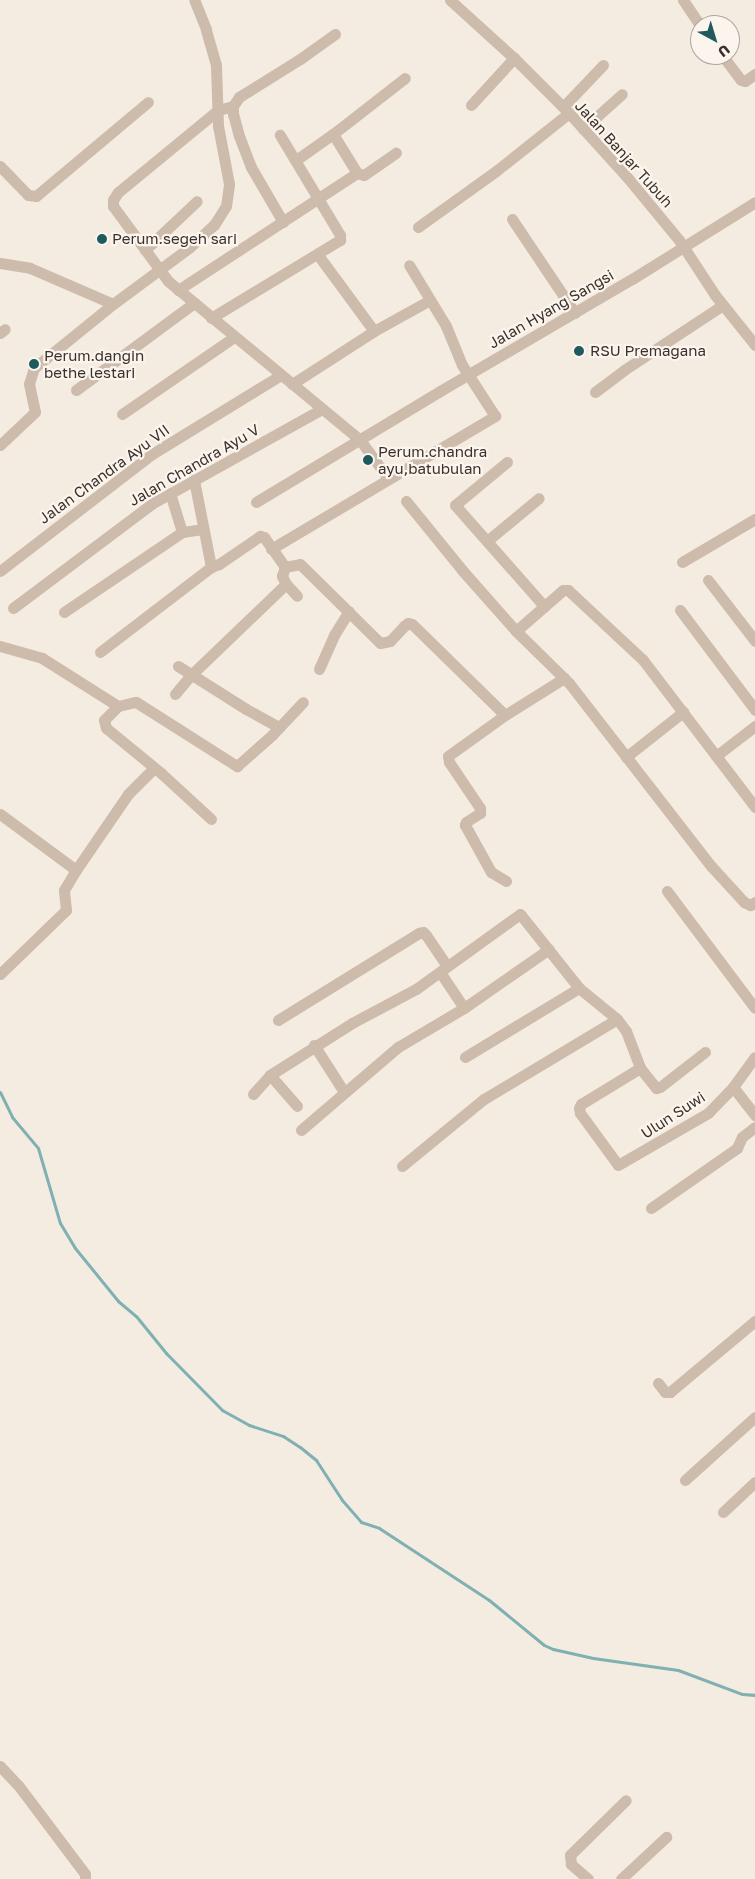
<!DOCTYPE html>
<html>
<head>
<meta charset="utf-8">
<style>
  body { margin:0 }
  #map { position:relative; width:755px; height:1879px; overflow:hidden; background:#f4ebe1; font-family:"Golos Text",sans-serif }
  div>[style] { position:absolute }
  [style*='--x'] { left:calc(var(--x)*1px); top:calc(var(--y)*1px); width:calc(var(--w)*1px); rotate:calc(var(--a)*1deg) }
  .stream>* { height:3px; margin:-1.5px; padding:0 1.5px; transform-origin:1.5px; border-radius:1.5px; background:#7fb0b2 }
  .minor>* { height:11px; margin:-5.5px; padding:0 5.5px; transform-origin:5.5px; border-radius:5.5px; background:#cdbbac }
  .dots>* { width:14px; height:14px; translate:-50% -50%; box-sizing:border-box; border:2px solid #fbf5ee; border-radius:50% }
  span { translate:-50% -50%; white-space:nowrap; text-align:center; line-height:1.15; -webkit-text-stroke:4.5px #fbf5ee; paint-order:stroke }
  .street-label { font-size:15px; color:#3b302b }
  .poi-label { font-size:15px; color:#3b302b }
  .left { translate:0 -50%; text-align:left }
  .north { position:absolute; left:690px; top:15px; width:50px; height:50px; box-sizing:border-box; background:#fbf5ee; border:1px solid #aea6a0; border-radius:50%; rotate:141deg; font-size:14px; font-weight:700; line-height:20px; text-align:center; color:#3b302b }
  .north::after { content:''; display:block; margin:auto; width:18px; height:22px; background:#1f5a5e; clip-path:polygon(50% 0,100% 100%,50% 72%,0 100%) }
</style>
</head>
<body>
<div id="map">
  <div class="stream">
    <i style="--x:0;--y:1092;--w:28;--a:64"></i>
    <i style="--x:12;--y:1117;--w:40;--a:50"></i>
    <i style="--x:38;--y:1148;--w:78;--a:73.7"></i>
    <i style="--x:60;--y:1223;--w:29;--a:59"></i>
    <i style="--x:75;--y:1248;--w:68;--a:50.9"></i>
    <i style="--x:118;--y:1301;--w:23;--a:40"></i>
    <i style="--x:136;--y:1316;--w:48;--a:51"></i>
    <i style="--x:166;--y:1353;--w:80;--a:45.5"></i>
    <i style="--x:222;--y:1410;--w:31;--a:29"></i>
    <i style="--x:249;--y:1425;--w:36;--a:18"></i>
    <i style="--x:283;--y:1436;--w:20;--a:33"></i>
    <i style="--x:300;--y:1447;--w:21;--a:39"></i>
    <i style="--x:316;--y:1460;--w:48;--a:57"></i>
    <i style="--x:342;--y:1500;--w:29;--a:49"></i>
    <i style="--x:361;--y:1522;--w:19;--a:18"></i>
    <i style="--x:379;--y:1528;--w:131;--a:33.2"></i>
    <i style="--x:489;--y:1600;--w:71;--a:39.3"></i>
    <i style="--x:544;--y:1645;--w:10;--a:24"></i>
    <i style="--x:553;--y:1649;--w:41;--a:12.7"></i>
    <i style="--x:593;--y:1658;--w:86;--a:8"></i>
    <i style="--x:678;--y:1670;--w:68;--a:20.6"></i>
    <i style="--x:742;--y:1694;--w:13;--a:4"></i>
  </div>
  <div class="minor">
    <i style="--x:450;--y:0;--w:86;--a:42.2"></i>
    <i style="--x:514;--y:58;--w:78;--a:45"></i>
    <i style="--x:569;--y:113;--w:86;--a:47.8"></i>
    <i style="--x:627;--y:177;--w:82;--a:50.5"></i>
    <i style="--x:679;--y:240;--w:66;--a:56.8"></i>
    <i style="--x:715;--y:295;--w:64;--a:51.3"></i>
    <i style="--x:683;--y:0;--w:30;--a:56"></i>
    <i style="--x:722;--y:55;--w:31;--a:53"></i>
    <i style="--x:741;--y:80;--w:4;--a:14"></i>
    <i style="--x:745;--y:81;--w:12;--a:-35"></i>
    <i style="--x:471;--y:105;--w:64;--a:-47.5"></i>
    <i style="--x:233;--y:106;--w:16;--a:165"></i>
    <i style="--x:218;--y:110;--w:129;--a:140.6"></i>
    <i style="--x:118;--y:192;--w:9;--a:122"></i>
    <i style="--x:113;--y:200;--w:6;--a:90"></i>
    <i style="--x:113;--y:206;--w:93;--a:53.7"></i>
    <i style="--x:168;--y:281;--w:249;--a:39.6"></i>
    <i style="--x:360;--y:440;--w:47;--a:53.6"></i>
    <i style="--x:563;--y:107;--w:58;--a:-46.4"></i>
    <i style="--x:583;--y:129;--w:52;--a:-41.9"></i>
    <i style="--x:296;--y:160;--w:45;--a:-35.1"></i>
    <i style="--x:0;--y:166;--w:40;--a:46"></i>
    <i style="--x:28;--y:195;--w:8;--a:7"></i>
    <i style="--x:36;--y:196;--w:146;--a:-40"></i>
    <i style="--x:357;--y:173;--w:7;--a:16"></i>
    <i style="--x:364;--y:175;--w:39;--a:-35"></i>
    <i style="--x:512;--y:219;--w:113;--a:56.2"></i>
    <i style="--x:283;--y:222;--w:64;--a:-120.2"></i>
    <i style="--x:251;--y:167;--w:33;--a:-111"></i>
    <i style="--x:239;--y:136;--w:23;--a:-105"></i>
    <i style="--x:233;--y:114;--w:8;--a:-90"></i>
    <i style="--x:233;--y:106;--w:11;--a:-56"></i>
    <i style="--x:239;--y:97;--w:72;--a:-31.9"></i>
    <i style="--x:300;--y:59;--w:43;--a:-35.5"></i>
    <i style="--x:418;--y:227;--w:96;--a:-35.7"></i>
    <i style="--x:496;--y:171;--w:93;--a:-38.5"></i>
    <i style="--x:145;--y:250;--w:71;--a:-43.3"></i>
    <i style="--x:318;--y:255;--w:94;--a:53.6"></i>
    <i style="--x:0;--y:263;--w:30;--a:9"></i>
    <i style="--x:30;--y:268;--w:90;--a:23.4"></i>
    <i style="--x:178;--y:290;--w:214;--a:-33.2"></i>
    <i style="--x:357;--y:173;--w:46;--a:-121.6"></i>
    <i style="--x:333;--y:134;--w:91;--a:-37.9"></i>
    <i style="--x:211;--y:318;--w:151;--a:-31.2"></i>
    <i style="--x:340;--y:240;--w:5;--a:-90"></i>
    <i style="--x:340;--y:235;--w:117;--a:-121"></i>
    <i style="--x:0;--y:333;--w:6;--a:-39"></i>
    <i style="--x:292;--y:384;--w:98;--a:-32.9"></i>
    <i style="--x:374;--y:331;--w:64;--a:-29"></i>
    <i style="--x:76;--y:390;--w:147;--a:-36.4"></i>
    <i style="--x:595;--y:392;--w:36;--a:-37"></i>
    <i style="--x:624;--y:370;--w:118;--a:-33.3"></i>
    <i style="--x:122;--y:414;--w:136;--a:-34.5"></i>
    <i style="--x:0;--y:445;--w:48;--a:-43.3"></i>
    <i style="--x:35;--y:412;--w:29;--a:-102"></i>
    <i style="--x:29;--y:384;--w:17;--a:-73"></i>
    <i style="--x:34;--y:368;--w:102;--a:-39"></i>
    <i style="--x:113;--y:304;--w:96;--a:-36.5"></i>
    <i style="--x:190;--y:247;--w:33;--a:-43"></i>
    <i style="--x:214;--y:225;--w:22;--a:-58"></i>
    <i style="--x:226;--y:206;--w:22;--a:-82"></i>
    <i style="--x:229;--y:184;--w:59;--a:-100.7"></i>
    <i style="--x:218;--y:126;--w:61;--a:-91.9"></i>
    <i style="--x:216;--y:65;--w:37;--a:-106"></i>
    <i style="--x:206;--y:29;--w:31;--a:-112"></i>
    <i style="--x:507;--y:462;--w:67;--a:140.4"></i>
    <i style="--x:455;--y:505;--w:135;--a:48.6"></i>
    <i style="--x:194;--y:480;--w:89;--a:78.9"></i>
    <i style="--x:170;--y:493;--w:41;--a:72.9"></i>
    <i style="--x:406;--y:501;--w:89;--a:50.9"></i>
    <i style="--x:462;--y:570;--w:81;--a:48.5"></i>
    <i style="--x:516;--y:631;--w:74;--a:44.5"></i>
    <i style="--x:569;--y:683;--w:232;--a:52.2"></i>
    <i style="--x:711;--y:866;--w:49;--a:47.5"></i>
    <i style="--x:744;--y:902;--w:7;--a:27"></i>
    <i style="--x:750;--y:905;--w:6;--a:-31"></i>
    <i style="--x:256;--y:502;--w:215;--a:-31.1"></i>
    <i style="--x:440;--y:391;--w:222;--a:-30.3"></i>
    <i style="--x:632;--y:279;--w:145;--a:-32"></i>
    <i style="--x:487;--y:541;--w:67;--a:-39.6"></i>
    <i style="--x:271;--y:549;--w:261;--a:-30.7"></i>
    <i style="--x:495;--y:416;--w:61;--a:-122.9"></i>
    <i style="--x:462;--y:365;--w:42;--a:-112.3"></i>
    <i style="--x:446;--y:326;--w:71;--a:-121.2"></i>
    <i style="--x:682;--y:562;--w:85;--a:-30.5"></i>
    <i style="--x:0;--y:571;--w:192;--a:-37.6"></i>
    <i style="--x:152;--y:454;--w:151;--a:-31.5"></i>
    <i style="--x:708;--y:580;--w:77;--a:52.4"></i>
    <i style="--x:286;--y:584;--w:16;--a:47"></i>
    <i style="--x:13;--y:608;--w:175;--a:-36.9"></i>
    <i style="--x:153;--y:503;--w:193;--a:-29.1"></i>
    <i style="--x:680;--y:610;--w:125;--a:53.1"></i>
    <i style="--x:64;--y:612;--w:143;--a:-34.1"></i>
    <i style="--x:182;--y:532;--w:21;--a:-8"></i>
    <i style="--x:516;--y:631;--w:62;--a:-41.1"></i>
    <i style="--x:563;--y:590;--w:5;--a:0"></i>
    <i style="--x:568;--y:590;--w:103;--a:43"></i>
    <i style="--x:643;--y:660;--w:185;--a:52.7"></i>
    <i style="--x:0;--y:646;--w:44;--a:15.9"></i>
    <i style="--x:42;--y:658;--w:90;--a:32.3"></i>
    <i style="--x:100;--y:652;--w:140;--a:-37.4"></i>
    <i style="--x:211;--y:567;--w:9;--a:-21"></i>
    <i style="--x:219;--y:564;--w:50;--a:-34.3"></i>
    <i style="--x:260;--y:536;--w:4;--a:14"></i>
    <i style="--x:264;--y:537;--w:37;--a:55"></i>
    <i style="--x:285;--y:567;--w:15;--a:-11"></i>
    <i style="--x:300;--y:564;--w:112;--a:44.6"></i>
    <i style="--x:380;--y:643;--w:10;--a:-11"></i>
    <i style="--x:390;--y:641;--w:21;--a:-47"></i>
    <i style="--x:404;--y:626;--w:5;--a:-37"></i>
    <i style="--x:408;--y:623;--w:4;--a:14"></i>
    <i style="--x:412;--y:624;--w:130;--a:44.4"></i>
    <i style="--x:178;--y:666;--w:80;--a:32.3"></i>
    <i style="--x:246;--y:709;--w:38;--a:29"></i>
    <i style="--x:319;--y:669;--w:37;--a:-66"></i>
    <i style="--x:334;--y:635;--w:28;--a:-58"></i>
    <i style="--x:175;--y:694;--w:26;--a:-50"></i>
    <i style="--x:192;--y:674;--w:130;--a:-43.8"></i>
    <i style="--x:286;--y:584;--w:9;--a:-117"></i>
    <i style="--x:282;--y:576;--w:9;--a:-72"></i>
    <i style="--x:716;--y:756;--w:49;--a:-37.6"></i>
    <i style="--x:626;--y:757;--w:73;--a:-38.3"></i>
    <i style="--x:0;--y:814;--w:94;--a:36.4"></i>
    <i style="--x:76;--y:870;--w:92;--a:-55.6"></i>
    <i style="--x:128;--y:794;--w:35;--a:-45"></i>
    <i style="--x:211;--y:819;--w:68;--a:-137.4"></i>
    <i style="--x:161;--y:773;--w:71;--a:-140.7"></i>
    <i style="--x:106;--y:728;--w:8;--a:-104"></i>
    <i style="--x:104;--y:720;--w:20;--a:-45"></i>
    <i style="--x:118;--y:706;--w:18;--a:-13"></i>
    <i style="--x:136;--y:702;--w:120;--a:32.4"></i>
    <i style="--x:237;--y:766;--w:47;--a:-41.5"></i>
    <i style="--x:272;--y:735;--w:45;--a:-46.8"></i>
    <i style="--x:506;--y:881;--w:17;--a:-149"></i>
    <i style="--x:491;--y:872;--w:54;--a:-119"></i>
    <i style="--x:465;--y:825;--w:3;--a:-72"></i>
    <i style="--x:466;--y:822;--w:17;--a:-33"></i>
    <i style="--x:480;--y:813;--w:5;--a:-90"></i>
    <i style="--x:480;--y:808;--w:55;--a:-124"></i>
    <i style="--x:449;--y:762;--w:6;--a:-99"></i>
    <i style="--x:448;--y:756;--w:70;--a:-35.7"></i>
    <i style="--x:505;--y:715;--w:70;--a:-32.1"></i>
    <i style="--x:667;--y:891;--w:146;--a:53.1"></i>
    <i style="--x:0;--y:974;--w:92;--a:-44.1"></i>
    <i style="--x:66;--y:910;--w:20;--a:-96"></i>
    <i style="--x:64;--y:890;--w:23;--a:-59"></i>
    <i style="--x:464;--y:1008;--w:103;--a:-34.8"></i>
    <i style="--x:278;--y:1020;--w:166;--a:-31.7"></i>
    <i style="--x:419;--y:933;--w:4;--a:-14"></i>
    <i style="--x:423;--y:932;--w:4;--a:45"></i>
    <i style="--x:426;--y:935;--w:37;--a:56"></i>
    <i style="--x:314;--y:1045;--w:56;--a:57.4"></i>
    <i style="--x:465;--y:1057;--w:133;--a:-31.2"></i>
    <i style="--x:640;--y:1068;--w:69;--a:148.6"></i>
    <i style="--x:581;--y:1104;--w:4;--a:117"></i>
    <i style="--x:579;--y:1108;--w:5;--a:79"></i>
    <i style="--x:580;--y:1113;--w:64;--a:53.8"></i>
    <i style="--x:618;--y:1165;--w:104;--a:-30"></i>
    <i style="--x:708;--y:1113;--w:36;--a:-46"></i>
    <i style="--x:733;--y:1087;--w:37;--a:-54"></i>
    <i style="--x:270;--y:1075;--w:41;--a:48.9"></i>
    <i style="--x:733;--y:1087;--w:36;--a:52"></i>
    <i style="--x:253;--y:1094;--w:25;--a:-48"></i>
    <i style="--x:270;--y:1075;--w:97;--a:-32.4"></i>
    <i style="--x:352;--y:1023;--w:72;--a:-28"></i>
    <i style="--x:416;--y:989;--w:128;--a:-35.8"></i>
    <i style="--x:520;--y:914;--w:95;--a:51.4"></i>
    <i style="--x:579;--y:988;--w:49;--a:39.2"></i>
    <i style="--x:617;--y:1019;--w:15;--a:53"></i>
    <i style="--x:626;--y:1031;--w:40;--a:69"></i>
    <i style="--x:640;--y:1068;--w:26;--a:51"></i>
    <i style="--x:656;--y:1088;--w:4;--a:-14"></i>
    <i style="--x:660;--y:1087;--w:57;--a:-37.9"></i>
    <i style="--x:301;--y:1130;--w:128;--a:-40.6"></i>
    <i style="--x:398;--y:1047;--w:77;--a:-30.6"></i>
    <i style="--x:464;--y:1008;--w:43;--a:-123.7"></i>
    <i style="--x:402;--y:1166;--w:106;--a:-39.3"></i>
    <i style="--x:484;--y:1099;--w:155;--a:-31"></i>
    <i style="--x:651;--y:1208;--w:105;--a:-34.9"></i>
    <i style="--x:737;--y:1148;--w:12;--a:-66"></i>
    <i style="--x:742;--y:1137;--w:16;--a:-38"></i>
    <i style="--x:658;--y:1383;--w:11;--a:52"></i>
    <i style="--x:665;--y:1392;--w:5;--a:0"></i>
    <i style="--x:670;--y:1392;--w:111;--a:-39.9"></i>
    <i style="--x:685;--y:1480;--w:94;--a:-42"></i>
    <i style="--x:723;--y:1512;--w:44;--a:-43.2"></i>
    <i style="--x:0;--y:1766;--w:26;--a:47"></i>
    <i style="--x:18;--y:1785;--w:111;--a:53"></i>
    <i style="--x:85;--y:1874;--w:5;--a:90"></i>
    <i style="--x:588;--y:1879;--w:23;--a:-139"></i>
    <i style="--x:571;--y:1864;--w:9;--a:-96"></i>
    <i style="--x:570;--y:1855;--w:78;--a:-44.5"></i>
    <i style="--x:621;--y:1879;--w:62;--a:-43"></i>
  </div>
  <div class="dots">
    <i style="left:102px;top:239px;background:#1f5a5e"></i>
    <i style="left:579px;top:351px;background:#1f5a5e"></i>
    <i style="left:34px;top:364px;background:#1f5a5e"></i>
    <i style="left:368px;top:460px;background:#1f5a5e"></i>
  </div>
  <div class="street-label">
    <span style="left:624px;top:154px;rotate:48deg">Jalan Banjar Tubuh</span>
    <span style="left:551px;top:309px;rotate:-30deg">Jalan Hyang Sangsi</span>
    <span style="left:194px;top:465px;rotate:-30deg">Jalan Chandra Ayu V</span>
    <span style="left:104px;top:474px;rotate:-36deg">Jalan Chandra Ayu VII</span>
    <span style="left:673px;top:1115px;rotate:-33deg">Ulun Suwi</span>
  </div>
  <div class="poi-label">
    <span class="left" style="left:112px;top:239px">Perum.segeh sari</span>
    <span class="left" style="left:590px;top:351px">RSU Premagana</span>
    <span class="left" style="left:44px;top:364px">Perum.dangin<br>bethe lestari</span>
    <span class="left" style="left:378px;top:460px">Perum.chandra<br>ayu,batubulan</span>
  </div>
  <div class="north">U</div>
</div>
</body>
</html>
